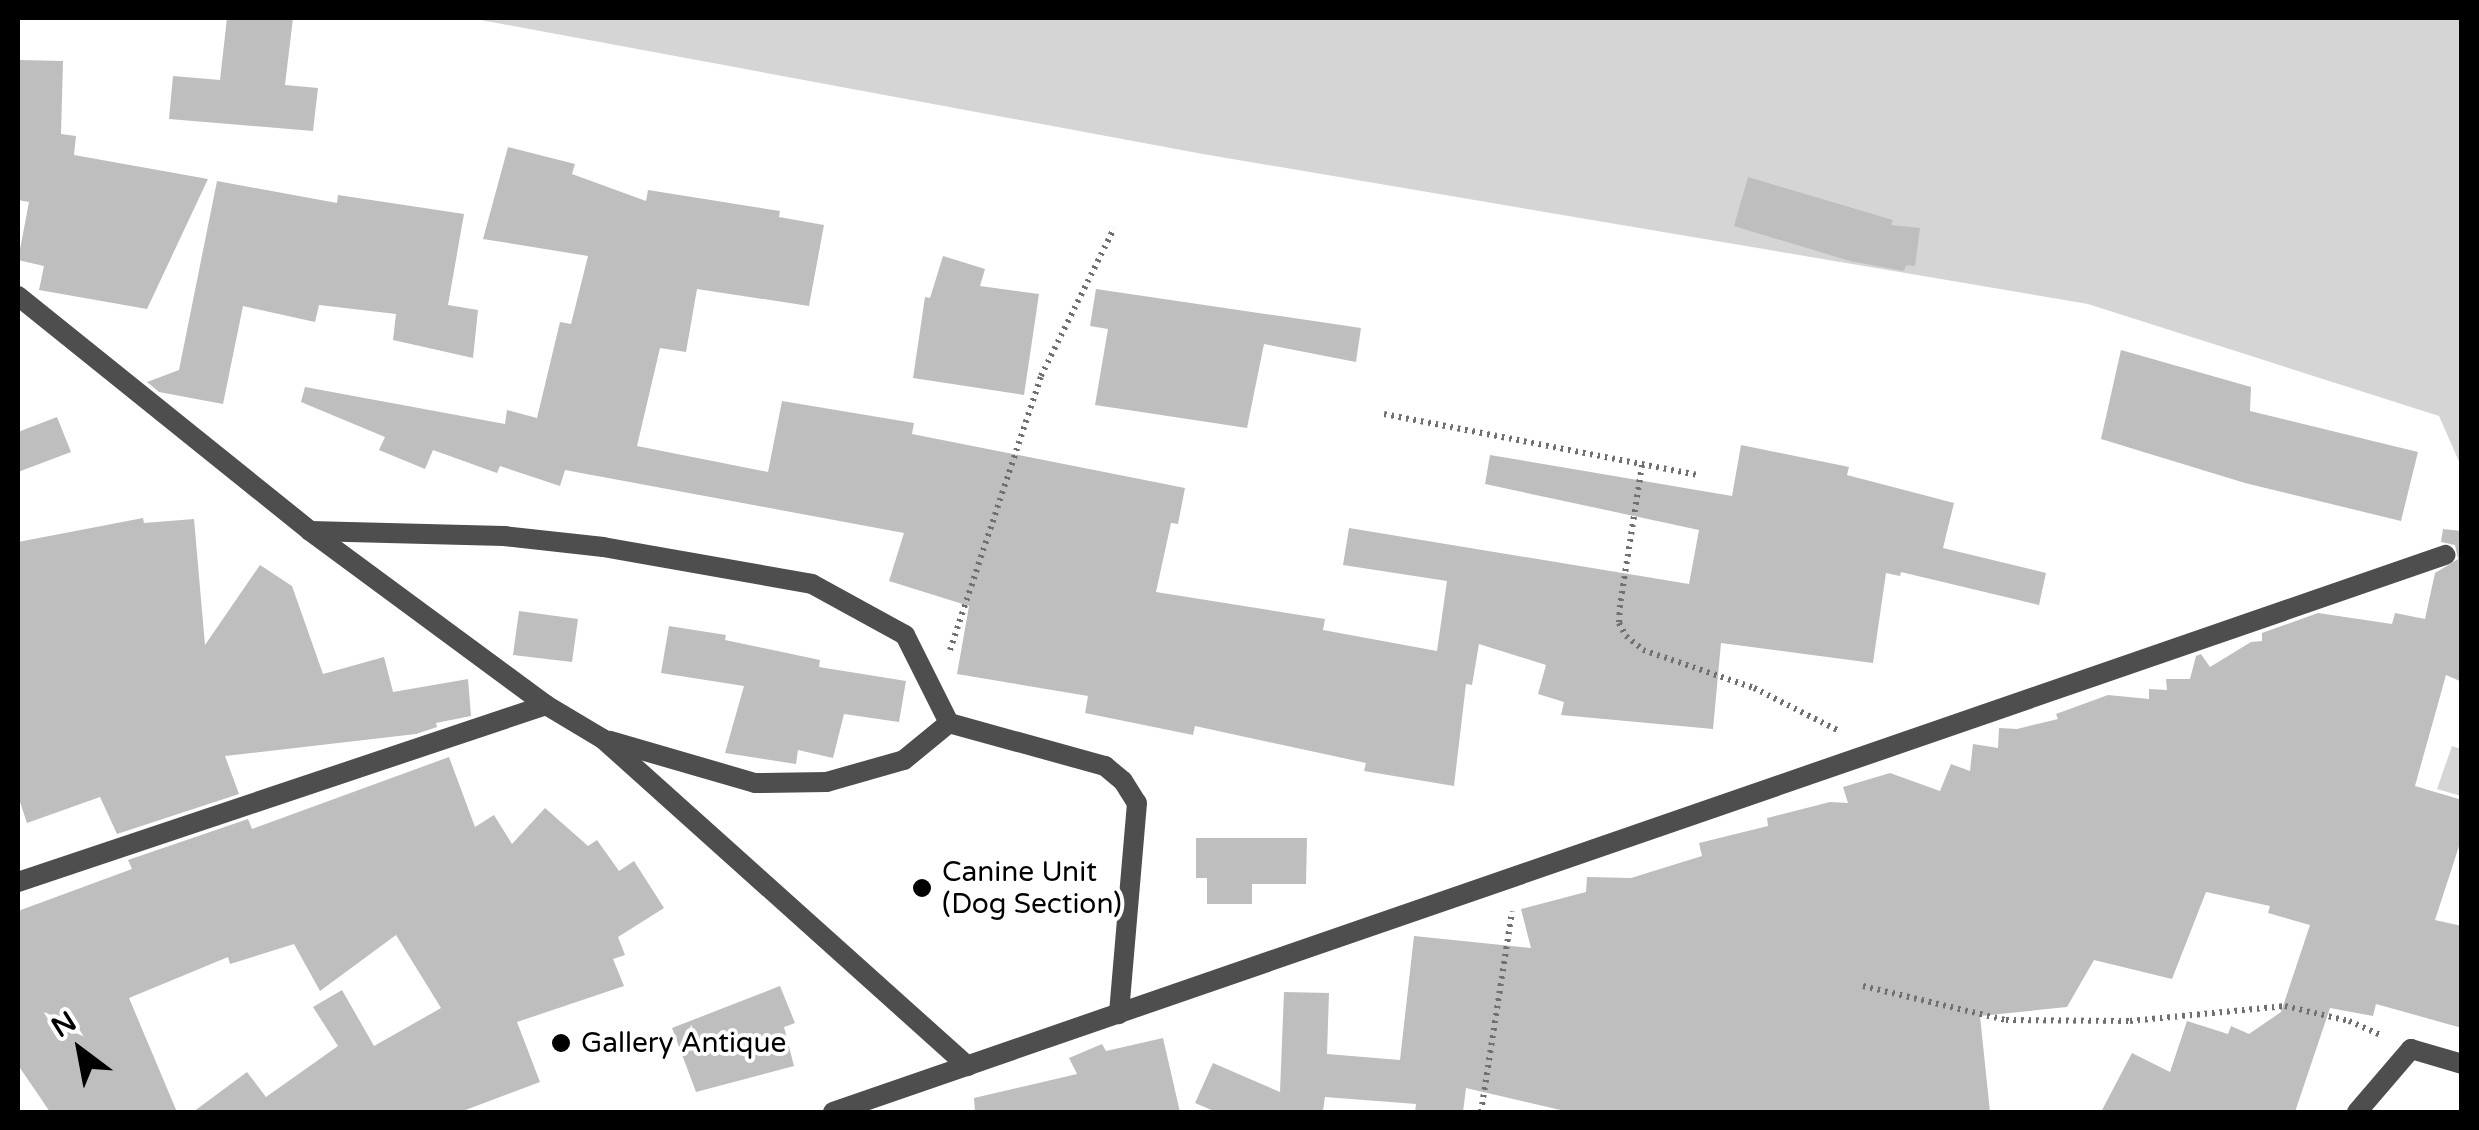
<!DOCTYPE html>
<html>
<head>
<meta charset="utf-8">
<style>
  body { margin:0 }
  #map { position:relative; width:2479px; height:1130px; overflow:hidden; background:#fff; font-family:"Varela Round",sans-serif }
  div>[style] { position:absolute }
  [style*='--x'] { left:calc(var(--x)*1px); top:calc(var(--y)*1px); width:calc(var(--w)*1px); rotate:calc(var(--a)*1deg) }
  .green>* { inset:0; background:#d5d5d5 }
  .building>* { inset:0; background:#bebebe }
  .path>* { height:6px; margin-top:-3px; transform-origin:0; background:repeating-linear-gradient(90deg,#707070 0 2.5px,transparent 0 7.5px) }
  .minor>* { height:20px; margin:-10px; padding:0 10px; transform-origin:10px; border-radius:10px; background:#4e4e4e }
  .dots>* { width:28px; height:28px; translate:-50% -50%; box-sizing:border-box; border:5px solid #fff; border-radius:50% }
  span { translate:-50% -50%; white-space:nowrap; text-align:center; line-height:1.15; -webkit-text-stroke:8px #fff; paint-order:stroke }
  .poi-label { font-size:28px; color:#000 }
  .left { translate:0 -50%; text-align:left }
  .frame { position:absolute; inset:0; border:20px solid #000; pointer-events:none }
  .north { position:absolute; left:30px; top:1000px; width:100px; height:100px; -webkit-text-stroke:8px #fff; paint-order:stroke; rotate:328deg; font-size:28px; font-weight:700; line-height:40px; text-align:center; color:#000 }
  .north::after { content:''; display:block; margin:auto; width:35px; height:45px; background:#000; clip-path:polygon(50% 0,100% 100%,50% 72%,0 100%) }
</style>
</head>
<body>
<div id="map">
  <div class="green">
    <i style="clip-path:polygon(470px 18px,2461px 18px,2461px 466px,2439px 416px,2088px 304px,1203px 154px)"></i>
    <i style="clip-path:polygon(2452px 746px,2461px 749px,2461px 796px,2437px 789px)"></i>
  </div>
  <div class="building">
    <i style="clip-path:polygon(227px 18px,293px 18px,285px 85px,318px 88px,313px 131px,169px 119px,173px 76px,220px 80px)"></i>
    <i style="clip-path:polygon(18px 60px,63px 61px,61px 134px,76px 136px,74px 155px,208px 179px,147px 309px,39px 290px,44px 266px,18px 260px,29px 202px,18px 200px)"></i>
    <i style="clip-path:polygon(508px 147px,575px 164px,572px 174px,646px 201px,648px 190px,780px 211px,779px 217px,824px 225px,809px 306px,697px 289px,686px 352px,660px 348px,637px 446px,768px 472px,782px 401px,914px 423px,912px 434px,1185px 488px,1178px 524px,1171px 523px,1156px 592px,1325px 619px,1323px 630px,1437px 651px,1447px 581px,1343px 565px,1349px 528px,1689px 584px,1699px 530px,1485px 484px,1490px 455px,1732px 496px,1741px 445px,1849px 467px,1847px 475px,1954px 503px,1943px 548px,2046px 573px,2039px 605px,1901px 572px,1900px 576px,1886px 573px,1873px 663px,1721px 643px,1713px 729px,1561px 715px,1564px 702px,1538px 694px,1546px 665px,1479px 644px,1472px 685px,1466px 684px,1454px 786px,1364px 771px,1366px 763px,1195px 726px,1193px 735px,1085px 713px,1088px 696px,957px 674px,969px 606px,889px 581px,904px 533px,565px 470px,560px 486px,500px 466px,497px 473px,433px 450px,425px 469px,379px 450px,385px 437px,301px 402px,305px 387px,505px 424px,507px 410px,537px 418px,560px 322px,571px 324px,588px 256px,483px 239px)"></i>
    <i style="clip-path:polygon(1748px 177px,1893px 220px,1891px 225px,1920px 228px,1915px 266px,1906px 265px,1904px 271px,1850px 261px,1734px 226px)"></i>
    <i style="clip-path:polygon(217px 181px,337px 203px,338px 195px,464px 214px,448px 305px,478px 310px,473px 358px,393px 340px,396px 314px,319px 305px,315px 322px,243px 306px,223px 404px,159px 392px,147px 382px,179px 370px)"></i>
    <i style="clip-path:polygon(943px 256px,985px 269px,980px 286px,1039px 294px,1024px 395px,913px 378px,925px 297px,930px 298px)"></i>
    <i style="clip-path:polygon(1096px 289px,1361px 328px,1356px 362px,1264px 344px,1247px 428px,1095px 405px,1108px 329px,1090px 326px)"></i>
    <i style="clip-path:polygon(2121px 350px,2251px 387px,2250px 411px,2418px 452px,2401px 521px,2245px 483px,2101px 439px)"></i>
    <i style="clip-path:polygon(57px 417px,71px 452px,18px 472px,18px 432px)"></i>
    <i style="clip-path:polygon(143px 518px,144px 523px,194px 519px,205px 645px,260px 565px,292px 586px,323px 674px,384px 657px,393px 692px,468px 679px,471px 716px,436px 723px,437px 727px,416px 734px,225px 756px,239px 794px,117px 834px,100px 797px,27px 823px,18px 796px,18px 542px)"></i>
    <i style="clip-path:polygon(2443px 529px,2462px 531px,2462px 682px,2446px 675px,2415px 786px,2462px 800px,2462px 837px,2435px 920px,2462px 926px,2462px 1028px,2376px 1004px,2373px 1016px,2330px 1008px,2295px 1112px,2101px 1112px,2132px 1053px,2170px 1072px,2187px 1021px,2228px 1034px,2231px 1026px,2249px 1034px,2281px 1012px,2310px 925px,2268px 913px,2270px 906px,2206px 892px,2172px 979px,2094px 960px,2067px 1007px,1980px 1016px,1990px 1112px,1569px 1112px,1466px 1088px,1463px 1112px,1415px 1112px,1416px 1104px,1325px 1097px,1323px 1111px,1327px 1112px,1216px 1112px,1195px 1103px,1213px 1063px,1280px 1092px,1284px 992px,1329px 993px,1327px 1054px,1400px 1060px,1414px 936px,1531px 948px,1521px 909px,1586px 892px,1587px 877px,1631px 878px,1702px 856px,1699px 843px,1768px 826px,1767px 818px,1830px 802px,1848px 803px,1843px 787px,1890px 773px,1940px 791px,1951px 764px,1970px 771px,1973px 744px,1998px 748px,1999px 728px,2017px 729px,2058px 719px,2056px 714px,2108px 695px,2149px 699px,2149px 689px,2167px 690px,2166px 679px,2190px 679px,2196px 656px,2201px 654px,2210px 667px,2251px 642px,2262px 641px,2262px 633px,2318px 613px,2392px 624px,2395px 613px,2425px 619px,2435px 573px,2458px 559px,2455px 545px,2441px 542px)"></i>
    <i style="clip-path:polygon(519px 611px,578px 619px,572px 662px,513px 655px)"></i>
    <i style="clip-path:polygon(669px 626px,726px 635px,725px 640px,820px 660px,819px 667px,906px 681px,899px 722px,844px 714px,833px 758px,798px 750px,796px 764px,725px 753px,744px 686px,661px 673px)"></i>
    <i style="clip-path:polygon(449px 757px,475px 827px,494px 815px,512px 844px,545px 808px,588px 846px,597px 840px,619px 871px,634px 861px,664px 908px,618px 937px,625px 955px,613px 959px,624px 986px,517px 1022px,540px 1082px,460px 1112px,193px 1112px,247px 1072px,266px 1097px,338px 1046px,313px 1007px,342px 990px,374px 1046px,441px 1008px,396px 935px,320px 991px,294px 944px,230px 964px,228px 957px,129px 998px,177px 1112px,50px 1112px,18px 1065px,18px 911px,132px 869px,128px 860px,248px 819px,252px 829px)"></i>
    <i style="clip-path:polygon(1196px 838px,1307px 838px,1306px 884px,1252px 884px,1252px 904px,1207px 904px,1207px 878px,1196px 878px)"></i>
    <i style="clip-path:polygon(780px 986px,795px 1023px,784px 1027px,794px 1066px,696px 1092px,672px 1028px)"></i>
    <i style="clip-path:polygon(1163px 1038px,1180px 1112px,975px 1112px,974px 1098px,1077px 1074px,1069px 1058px,1102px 1044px,1106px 1051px)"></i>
  </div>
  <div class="path">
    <i style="--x:1384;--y:414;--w:321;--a:11"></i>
    <i style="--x:1642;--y:465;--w:142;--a:98.9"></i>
    <i style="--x:1620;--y:605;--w:18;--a:93"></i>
    <i style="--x:1619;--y:623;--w:15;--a:62"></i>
    <i style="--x:1626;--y:636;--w:22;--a:39"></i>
    <i style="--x:1643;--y:650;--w:117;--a:18.9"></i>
    <i style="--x:1754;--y:688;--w:93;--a:26.8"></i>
    <i style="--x:950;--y:650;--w:289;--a:-71.6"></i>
    <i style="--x:1041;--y:376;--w:165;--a:-63.7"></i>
    <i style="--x:1863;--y:986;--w:147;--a:13.4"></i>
    <i style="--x:2006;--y:1020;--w:124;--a:0.5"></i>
    <i style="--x:2130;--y:1021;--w:156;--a:-5.5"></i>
    <i style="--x:2285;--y:1006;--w:66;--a:13.2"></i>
    <i style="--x:2349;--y:1021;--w:37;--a:24"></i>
    <i style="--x:1481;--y:1112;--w:203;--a:-81.2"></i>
  </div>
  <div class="minor">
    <i style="--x:18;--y:296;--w:375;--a:38.8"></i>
    <i style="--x:310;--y:531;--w:293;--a:36.4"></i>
    <i style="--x:546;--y:705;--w:66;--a:30.8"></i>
    <i style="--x:603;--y:739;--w:490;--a:41.9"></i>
    <i style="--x:310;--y:531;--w:194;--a:1.5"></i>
    <i style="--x:504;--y:536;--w:100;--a:6.3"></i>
    <i style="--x:603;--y:547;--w:212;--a:10"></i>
    <i style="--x:812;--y:584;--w:106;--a:28.7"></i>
    <i style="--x:905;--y:635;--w:98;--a:63.4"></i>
    <i style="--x:949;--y:723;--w:58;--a:140.6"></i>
    <i style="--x:904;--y:760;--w:80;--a:164.1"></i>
    <i style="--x:827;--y:782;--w:72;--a:179.2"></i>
    <i style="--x:755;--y:783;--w:151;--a:-163.8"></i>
    <i style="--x:949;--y:723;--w:162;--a:15.4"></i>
    <i style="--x:1105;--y:766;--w:23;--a:40"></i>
    <i style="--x:1123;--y:781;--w:26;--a:58"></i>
    <i style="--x:1137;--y:803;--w:212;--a:94.9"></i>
    <i style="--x:18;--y:882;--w:557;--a:-18.53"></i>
    <i style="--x:833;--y:1112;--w:1706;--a:-19.06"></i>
    <i style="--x:2357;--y:1112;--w:83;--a:-49.4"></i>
    <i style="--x:2411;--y:1049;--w:53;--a:16.4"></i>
  </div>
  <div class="dots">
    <i style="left:922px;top:888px;background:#000"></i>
    <i style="left:561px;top:1043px;background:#000"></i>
  </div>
  <div class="poi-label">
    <span class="left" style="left:942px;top:888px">Canine Unit<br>(Dog Section)</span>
    <span class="left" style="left:581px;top:1043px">Gallery Antique</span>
  </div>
  <div class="frame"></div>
  <div class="north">N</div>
</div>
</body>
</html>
